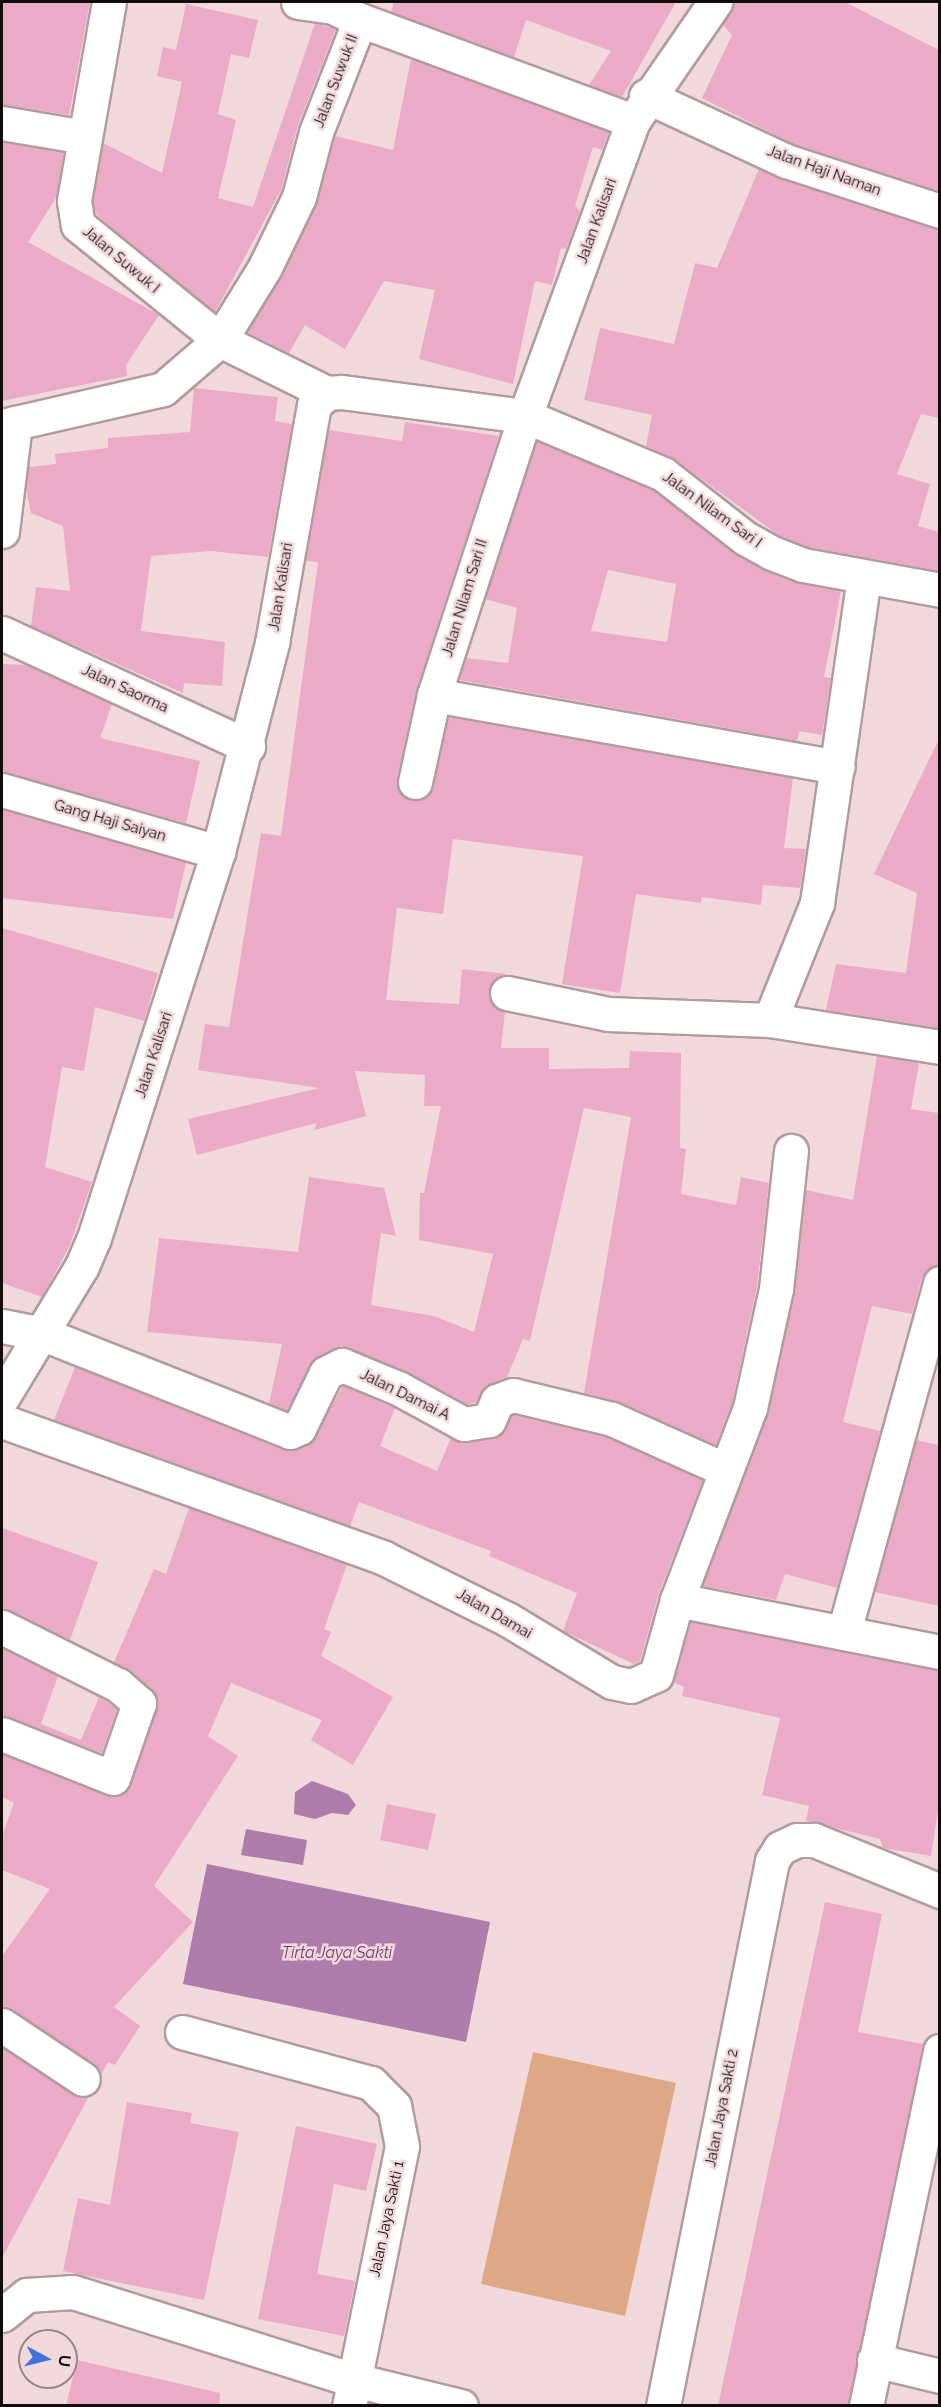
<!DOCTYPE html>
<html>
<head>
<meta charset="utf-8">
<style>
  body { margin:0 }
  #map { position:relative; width:941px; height:2407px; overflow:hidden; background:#f1d9db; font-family:Raleway,sans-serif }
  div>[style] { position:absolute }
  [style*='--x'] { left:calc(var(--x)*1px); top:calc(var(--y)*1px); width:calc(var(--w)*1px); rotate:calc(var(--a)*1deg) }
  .green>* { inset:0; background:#dea786 }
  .water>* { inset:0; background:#ad7caa }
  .building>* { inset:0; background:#ecaac9 }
  .roads { filter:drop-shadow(2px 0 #b19b9d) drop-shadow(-2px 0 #b19b9d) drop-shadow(0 2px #b19b9d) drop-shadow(0 -2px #b19b9d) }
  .street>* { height:33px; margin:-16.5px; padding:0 16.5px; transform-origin:16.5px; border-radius:16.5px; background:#fff }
  .secondary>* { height:33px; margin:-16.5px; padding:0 16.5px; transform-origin:16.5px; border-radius:16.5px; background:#fff }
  span { translate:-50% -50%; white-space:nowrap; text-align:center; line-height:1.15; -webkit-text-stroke:5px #f1d9db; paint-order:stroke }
  .street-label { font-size:15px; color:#130c0d }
  .water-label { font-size:16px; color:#763874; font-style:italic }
  .frame { position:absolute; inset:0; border:3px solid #130c0d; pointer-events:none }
  .north { position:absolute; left:18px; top:2329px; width:60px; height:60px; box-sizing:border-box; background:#f1d9db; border:2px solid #988789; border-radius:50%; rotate:97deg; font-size:16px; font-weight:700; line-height:24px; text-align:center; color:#130c0d }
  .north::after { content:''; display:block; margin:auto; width:21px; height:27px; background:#4370e1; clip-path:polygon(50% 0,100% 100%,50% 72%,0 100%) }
</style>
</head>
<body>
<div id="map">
  <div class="green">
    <i style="clip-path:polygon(533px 2052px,676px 2083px,625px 2316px,481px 2284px)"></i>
  </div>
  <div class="water">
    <i style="clip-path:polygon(312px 1781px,348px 1794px,356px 1805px,348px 1815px,332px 1813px,315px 1819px,294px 1814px,295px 1792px)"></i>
    <i style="clip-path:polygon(246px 1829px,307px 1840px,303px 1865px,241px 1855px)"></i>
    <i style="clip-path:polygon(207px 1864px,490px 1922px,466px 2042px,183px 1984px)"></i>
  </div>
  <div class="building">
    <i style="clip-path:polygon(2px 2px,90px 2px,69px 115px,2px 105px)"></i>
    <i style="clip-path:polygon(394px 2px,676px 2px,622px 97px,589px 85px,611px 51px,526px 20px,514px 57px,391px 12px)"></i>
    <i style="clip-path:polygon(733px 2px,845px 2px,939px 50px,939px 191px,793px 144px,702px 98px,732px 35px,722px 24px)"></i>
    <i style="clip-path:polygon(186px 4px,258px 20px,249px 58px,231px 54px,218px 114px,236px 120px,218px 198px,253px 207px,315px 23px,336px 29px,298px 125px,281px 190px,215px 312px,109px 226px,95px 212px,93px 201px,103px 143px,162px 173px,182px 82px,157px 76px,163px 47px,176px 50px)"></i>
    <i style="clip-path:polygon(411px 59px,609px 132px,602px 150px,593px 147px,575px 206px,580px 211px,566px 249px,561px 248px,552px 285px,535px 281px,513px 384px,419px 359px,435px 290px,384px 281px,345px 349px,305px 325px,289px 353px,247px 332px,316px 205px,335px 136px,393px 150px)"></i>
    <i style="clip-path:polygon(2px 142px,64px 152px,56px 198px,28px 242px,159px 315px,126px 365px,127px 376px,2px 401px)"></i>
    <i style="clip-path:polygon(759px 169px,939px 229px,939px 418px,921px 414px,897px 474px,930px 484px,918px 526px,939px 532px,939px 571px,808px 547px,780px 536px,674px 459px,646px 446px,652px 415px,584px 400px,600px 328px,674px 344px,695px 263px,717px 268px)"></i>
    <i style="clip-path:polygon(194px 388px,278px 397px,275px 421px,292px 424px,268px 557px,211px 551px,151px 556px,141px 631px,225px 642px,222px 686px,184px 683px,183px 693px,31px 626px,36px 587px,70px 591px,63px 526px,31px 513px,26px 489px,29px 467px,56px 464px,55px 454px,108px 448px,108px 438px,190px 432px)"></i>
    <i style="clip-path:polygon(405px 422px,499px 436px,416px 691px,397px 778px,402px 795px,412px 800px,429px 794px,448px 717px,793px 778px,784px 848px,806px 849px,800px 888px,763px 885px,761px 905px,702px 897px,701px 903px,636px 894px,620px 993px,562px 984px,583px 856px,453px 839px,443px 914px,397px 908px,386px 1000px,459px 1004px,462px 969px,508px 974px,493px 980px,489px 990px,494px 1007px,505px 1012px,501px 1048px,549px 1048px,549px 1069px,629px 1068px,630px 1051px,681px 1053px,680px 1148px,686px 1149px,681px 1194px,736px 1205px,741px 1177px,769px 1183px,757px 1286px,732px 1403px,716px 1445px,620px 1402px,584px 1393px,631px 1117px,584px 1108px,530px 1341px,523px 1339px,507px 1377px,484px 1387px,476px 1403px,467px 1404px,405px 1371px,341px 1346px,310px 1364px,287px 1411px,269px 1403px,282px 1344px,147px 1332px,159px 1238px,298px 1252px,309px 1177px,384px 1188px,396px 1236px,381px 1233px,371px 1305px,434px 1316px,474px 1332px,493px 1254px,419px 1240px,420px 1193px,424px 1193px,441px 1106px,424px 1106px,425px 1075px,355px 1071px,366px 1116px,315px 1130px,316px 1123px,197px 1155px,188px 1119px,319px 1088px,198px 1070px,205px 1024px,229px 1027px,261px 833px,281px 836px,318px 562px,306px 561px,329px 430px,402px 441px)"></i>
    <i style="clip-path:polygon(evenodd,536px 441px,653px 490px,734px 553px,763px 569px,799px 583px,841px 591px,824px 677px,831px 678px,822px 735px,799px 731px,797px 741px,459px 680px,466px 658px,508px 663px,517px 608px,485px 599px,536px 441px,608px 570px,676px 584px,667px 642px,591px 631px,608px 570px)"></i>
    <i style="clip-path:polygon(2px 664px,26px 665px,112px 704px,100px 738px,200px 761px,186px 823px,2px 772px)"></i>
    <i style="clip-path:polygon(939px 739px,939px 1028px,826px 1010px,836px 964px,906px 973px,917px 893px,874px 874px)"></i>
    <i style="clip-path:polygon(2px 809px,186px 862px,173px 919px,2px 898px)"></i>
    <i style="clip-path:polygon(2px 928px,158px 973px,144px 1021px,95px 1007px,84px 1071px,62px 1067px,45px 1167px,92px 1182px,70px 1245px,42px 1297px,2px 1283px)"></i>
    <i style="clip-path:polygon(877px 1056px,919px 1063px,911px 1109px,939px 1113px,939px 1265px,922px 1277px,912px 1314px,872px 1306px,843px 1422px,880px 1431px,837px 1588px,785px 1574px,776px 1600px,702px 1586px,768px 1412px,794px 1293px,806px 1190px,853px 1200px)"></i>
    <i style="clip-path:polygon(75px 1367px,284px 1450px,298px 1449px,315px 1437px,343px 1386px,395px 1408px,380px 1446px,437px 1471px,451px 1438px,467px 1443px,493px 1438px,514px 1415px,606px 1437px,703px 1480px,659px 1593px,640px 1661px,634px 1664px,563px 1631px,577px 1593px,489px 1556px,491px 1551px,359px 1502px,350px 1526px,54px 1420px)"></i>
    <i style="clip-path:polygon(916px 1440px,939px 1445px,939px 1606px,875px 1592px)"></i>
    <i style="clip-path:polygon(189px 1508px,347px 1565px,324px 1629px,331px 1632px,321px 1656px,393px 1697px,353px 1765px,311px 1740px,322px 1720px,231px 1683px,208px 1736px,238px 1756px,154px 1886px,193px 1922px,114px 2007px,140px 2026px,115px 2065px,108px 2062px,101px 2075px,93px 2063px,2px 2007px,2px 1956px,50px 1889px,2px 1870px,2px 1836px,14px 1803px,2px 1797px,2px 1754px,106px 1795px,125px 1792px,157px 1699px,130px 1671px,114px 1662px,154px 1569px,166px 1574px)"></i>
    <i style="clip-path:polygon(2px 1528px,98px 1562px,70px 1640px,2px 1608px)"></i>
    <i style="clip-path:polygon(690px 1622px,939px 1670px,939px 1804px,931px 1856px,883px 1848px,880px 1839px,806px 1821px,809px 1806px,762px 1795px,780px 1718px,682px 1696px,684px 1687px,673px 1682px)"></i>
    <i style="clip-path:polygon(2px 1648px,58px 1676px,41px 1724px,81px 1740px,99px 1697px,117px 1709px,102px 1753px,2px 1716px)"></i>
    <i style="clip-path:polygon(387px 1804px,436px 1814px,428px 1850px,380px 1840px)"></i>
    <i style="clip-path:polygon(825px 1902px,882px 1914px,858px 2032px,923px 2044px,848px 2406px,718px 2406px)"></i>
    <i style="clip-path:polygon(2px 2047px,73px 2095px,89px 2096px,2px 2258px)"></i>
    <i style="clip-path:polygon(127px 2102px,192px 2113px,190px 2123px,239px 2132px,204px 2300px,63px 2271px,78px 2198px,110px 2205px)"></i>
    <i style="clip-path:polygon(296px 2126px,377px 2144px,366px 2191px,334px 2184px,317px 2274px,355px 2281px,344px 2336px,258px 2319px)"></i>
    <i style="clip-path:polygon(77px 2360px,220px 2393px,219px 2406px,66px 2406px)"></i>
  </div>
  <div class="roads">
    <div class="street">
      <i style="--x:109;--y:2;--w:202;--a:100"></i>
      <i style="--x:74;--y:201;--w:24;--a:81"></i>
      <i style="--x:78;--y:225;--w:183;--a:39"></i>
      <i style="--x:220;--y:340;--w:119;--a:26.4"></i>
      <i style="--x:298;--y:2;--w:35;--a:8"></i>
      <i style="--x:333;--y:7;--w:30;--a:26"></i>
      <i style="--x:646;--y:96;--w:154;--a:24.9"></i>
      <i style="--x:786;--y:161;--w:162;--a:18"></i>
      <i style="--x:2;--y:123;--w:84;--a:9.6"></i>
      <i style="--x:2;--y:426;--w:165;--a:-12.9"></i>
      <i style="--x:163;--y:389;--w:75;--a:-40.7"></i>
      <i style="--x:220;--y:340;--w:86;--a:-58.3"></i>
      <i style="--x:265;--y:267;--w:78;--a:-64.1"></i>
      <i style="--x:299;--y:197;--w:67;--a:-75.3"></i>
      <i style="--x:316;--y:132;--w:120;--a:-68.6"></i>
      <i style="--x:360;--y:20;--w:291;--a:20.3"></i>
      <i style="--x:2;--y:531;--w:109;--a:-83.1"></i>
      <i style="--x:2;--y:633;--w:271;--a:24.7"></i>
      <i style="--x:434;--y:695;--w:410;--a:10.1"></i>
      <i style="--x:415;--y:782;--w:89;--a:-77.7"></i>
      <i style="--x:434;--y:695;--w:293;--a:-71.9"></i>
      <i style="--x:525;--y:416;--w:150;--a:22.8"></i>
      <i style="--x:663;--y:474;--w:104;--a:38"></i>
      <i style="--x:745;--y:538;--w:31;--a:29"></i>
      <i style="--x:772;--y:553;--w:33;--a:21"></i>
      <i style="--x:803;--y:565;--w:139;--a:10.3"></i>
      <i style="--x:2;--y:790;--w:225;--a:16"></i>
      <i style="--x:507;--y:993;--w:103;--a:11.7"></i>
      <i style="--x:608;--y:1014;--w:162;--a:2.1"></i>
      <i style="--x:770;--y:1020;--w:172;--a:9"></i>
      <i style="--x:770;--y:1020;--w:126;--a:-68.1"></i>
      <i style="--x:817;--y:903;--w:328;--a:-81.8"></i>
      <i style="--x:2;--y:1326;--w:42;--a:11"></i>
      <i style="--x:43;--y:1334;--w:266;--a:21.6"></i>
      <i style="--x:290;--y:1432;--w:10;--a:-24"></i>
      <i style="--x:299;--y:1428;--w:61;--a:-63.9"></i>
      <i style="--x:326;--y:1373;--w:18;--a:-27"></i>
      <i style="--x:342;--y:1365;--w:61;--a:22.3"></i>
      <i style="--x:398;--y:1388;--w:75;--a:28.6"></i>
      <i style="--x:464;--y:1424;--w:25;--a:-9"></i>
      <i style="--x:489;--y:1420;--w:21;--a:-67"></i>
      <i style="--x:497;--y:1401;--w:17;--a:-21"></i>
      <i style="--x:513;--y:1395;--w:102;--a:13.6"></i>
      <i style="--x:612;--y:1419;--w:123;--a:24.1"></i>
      <i style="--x:2;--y:1421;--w:406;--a:19.7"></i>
      <i style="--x:384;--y:1558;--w:137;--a:26.4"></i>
      <i style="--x:507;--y:1619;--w:122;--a:31"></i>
      <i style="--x:612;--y:1682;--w:19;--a:12"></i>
      <i style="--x:631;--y:1686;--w:27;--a:-24"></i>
      <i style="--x:656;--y:1675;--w:78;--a:-74.4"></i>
      <i style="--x:677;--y:1600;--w:268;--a:11.2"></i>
      <i style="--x:677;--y:1600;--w:205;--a:-69.2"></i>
      <i style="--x:750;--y:1408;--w:122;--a:-77.7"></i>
      <i style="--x:776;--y:1289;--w:139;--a:-83.8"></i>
      <i style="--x:2;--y:1627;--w:130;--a:26.6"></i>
      <i style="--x:118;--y:1685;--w:28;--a:41"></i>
      <i style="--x:139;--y:1703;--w:79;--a:109.1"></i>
      <i style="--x:113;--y:1778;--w:119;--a:-158.4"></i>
      <i style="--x:844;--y:1632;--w:362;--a:-74.6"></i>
      <i style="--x:2;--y:2025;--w:97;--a:33.7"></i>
      <i style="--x:182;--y:2032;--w:196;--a:15.1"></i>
      <i style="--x:371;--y:2083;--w:33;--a:45"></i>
      <i style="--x:394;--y:2106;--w:41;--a:78.7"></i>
      <i style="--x:402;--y:2146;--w:265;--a:101.5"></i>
      <i style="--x:2;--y:2315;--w:32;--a:-39"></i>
      <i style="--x:27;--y:2295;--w:46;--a:-3.7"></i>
      <i style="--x:73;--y:2292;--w:294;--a:17.4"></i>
      <i style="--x:354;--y:2380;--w:110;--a:13.7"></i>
      <i style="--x:874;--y:2360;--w:68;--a:13.6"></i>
      <i style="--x:663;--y:2406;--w:556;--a:-78.69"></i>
      <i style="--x:772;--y:1861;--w:15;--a:-58"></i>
      <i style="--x:780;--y:1848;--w:19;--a:-25"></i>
      <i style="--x:797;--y:1840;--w:17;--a:0"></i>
      <i style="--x:814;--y:1840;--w:136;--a:22"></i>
      <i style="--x:866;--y:2406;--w:363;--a:-78.2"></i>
    </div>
    <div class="secondary">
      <i style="--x:2;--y:1398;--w:154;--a:-58.8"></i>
      <i style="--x:82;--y:1266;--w:30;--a:-67"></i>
      <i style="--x:94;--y:1238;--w:405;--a:-72.2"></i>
      <i style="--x:218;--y:852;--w:216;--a:-75.5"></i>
      <i style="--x:272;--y:643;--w:242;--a:-80"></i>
      <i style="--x:314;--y:405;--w:18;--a:-43"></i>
      <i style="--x:327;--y:393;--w:15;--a:-4"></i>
      <i style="--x:342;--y:392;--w:185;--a:7.5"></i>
      <i style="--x:525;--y:416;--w:314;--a:-69.9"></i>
      <i style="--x:633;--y:121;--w:145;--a:-55.4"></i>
    </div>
  </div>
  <div class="street-label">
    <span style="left:336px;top:81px;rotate:-69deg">Jalan Suwuk II</span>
    <span style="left:824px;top:171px;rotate:20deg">Jalan Haji Naman</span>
    <span style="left:597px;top:221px;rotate:-70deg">Jalan Kalisari</span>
    <span style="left:121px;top:260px;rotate:40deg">Jalan Suwuk I</span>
    <span style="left:712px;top:510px;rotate:36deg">Jalan Nilam Sari I</span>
    <span style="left:281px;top:587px;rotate:-81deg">Jalan Kalisari</span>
    <span style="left:465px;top:598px;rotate:-73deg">Jalan Nilam Sari II</span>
    <span style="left:125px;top:689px;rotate:25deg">Jalan Saorma</span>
    <span style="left:110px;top:821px;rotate:16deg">Gang Haji Saiyan</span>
    <span style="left:154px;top:1055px;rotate:-72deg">Jalan Kalisari</span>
    <span style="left:405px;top:1395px;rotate:26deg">Jalan Damai A</span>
    <span style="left:494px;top:1614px;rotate:30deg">Jalan Damai</span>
    <span style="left:722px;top:2108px;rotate:-79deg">Jalan Jaya Sakti 2</span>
    <span style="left:387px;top:2219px;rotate:-78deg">Jalan Jaya Sakti 1</span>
  </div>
  <div class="water-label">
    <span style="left:337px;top:1953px">Tirta Jaya Sakti</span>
  </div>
  <div class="frame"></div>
  <div class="north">U</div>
</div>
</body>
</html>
